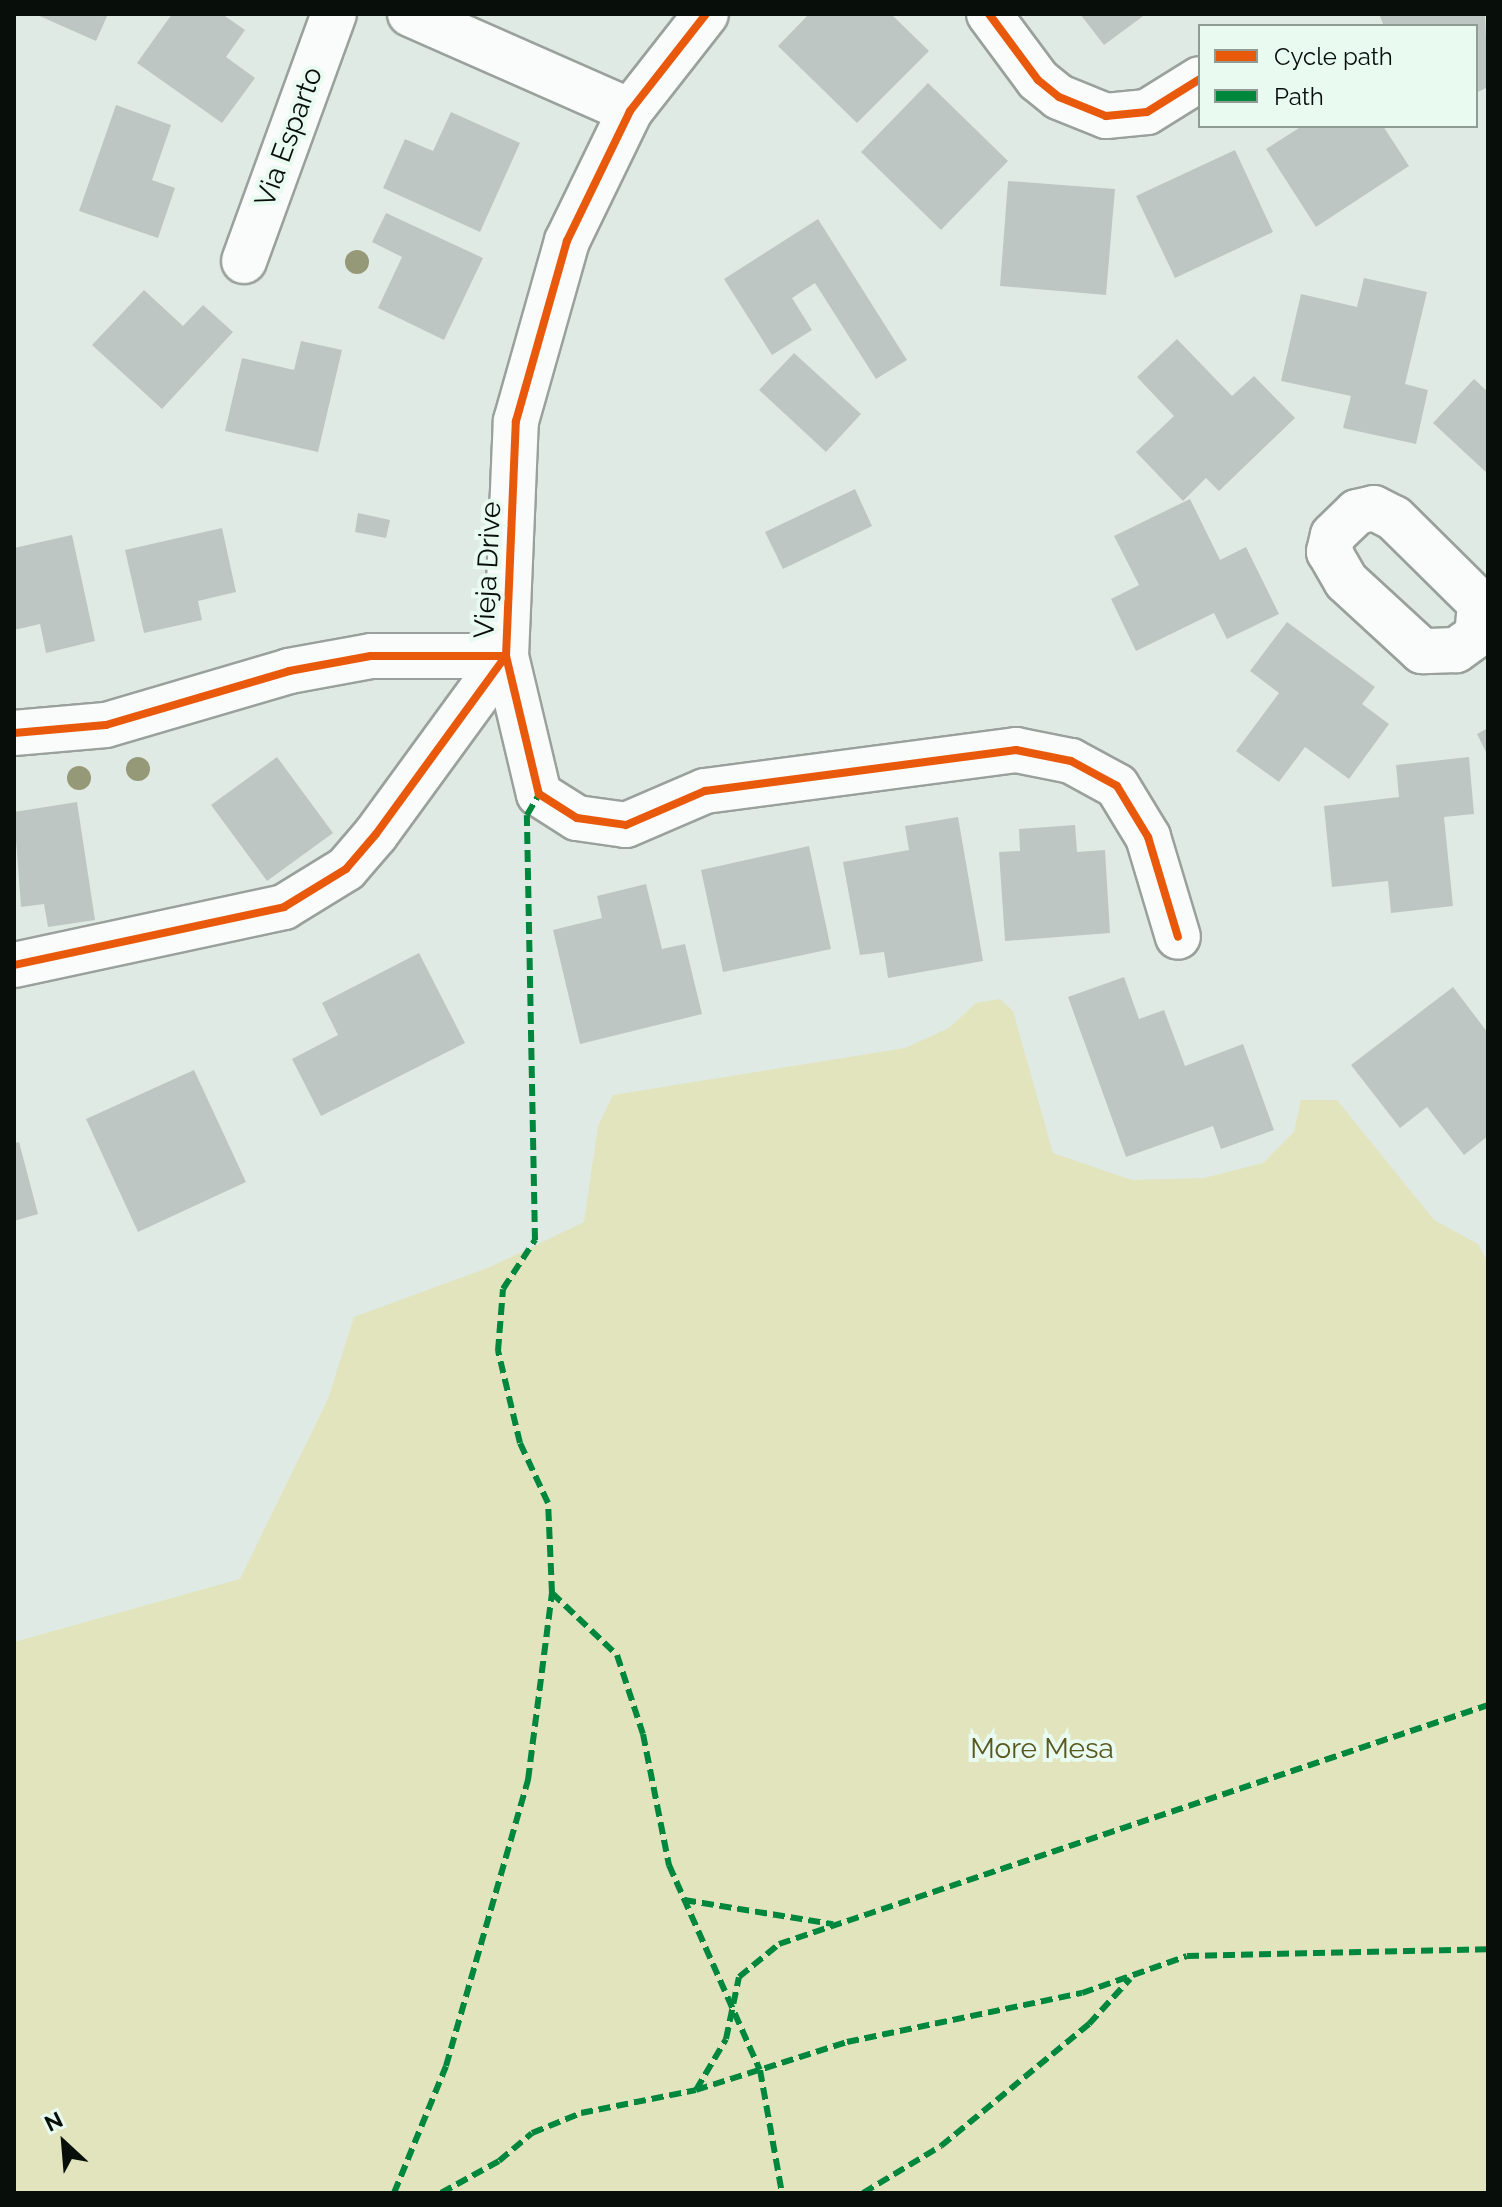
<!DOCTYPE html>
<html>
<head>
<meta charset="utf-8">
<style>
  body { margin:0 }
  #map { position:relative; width:1502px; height:2207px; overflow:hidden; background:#e0eae4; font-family:Raleway,sans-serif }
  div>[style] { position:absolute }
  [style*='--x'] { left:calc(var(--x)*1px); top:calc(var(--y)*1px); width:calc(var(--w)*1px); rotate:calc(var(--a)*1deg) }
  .green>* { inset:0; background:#e1e4bd }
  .building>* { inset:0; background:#bec6c3 }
  .roads { filter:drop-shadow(2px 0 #9aa19d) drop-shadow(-2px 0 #9aa19d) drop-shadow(0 2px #9aa19d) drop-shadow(0 -2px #9aa19d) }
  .minor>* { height:44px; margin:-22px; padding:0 22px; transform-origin:22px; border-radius:22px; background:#fafcfb }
  .quiet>* { height:6px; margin-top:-3px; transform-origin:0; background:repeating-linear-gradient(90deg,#00873e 0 12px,transparent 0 18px) }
  .cycleway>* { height:8px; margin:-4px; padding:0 4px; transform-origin:4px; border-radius:4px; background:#e8590c }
  .trees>* { width:24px; height:24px; margin:-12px; border-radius:50%; background:#969978 }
  span { translate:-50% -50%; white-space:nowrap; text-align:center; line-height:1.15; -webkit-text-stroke:8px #e9fbf0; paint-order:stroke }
  .street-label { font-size:28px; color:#080e0a }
  .park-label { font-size:28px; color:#59561f }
  .frame { position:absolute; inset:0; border:16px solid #080e0a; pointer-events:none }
  .legend { position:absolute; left:1198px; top:24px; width:280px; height:104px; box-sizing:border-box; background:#e9fbf0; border:2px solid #8f9c94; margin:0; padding:10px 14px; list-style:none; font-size:24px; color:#080e0a }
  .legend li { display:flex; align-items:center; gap:16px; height:40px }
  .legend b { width:40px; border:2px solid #8f9c94 }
  .north { position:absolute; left:24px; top:2103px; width:80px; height:80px; -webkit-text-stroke:6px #e9fbf0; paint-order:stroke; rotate:334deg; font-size:22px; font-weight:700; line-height:32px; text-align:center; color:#080e0a }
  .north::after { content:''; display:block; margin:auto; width:28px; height:36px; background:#080e0a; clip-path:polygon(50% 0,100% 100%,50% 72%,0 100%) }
</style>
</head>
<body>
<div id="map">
  <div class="green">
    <i style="clip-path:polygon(1000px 999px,1013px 1011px,1053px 1153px,1132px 1180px,1204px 1178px,1263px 1163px,1294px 1132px,1301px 1100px,1337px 1100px,1434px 1220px,1478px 1244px,1488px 1263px,1488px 2193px,14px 2193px,14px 1642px,240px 1579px,328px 1399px,354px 1317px,490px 1267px,584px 1222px,598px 1126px,613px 1095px,905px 1048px,949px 1028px,976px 1003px)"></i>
  </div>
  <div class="building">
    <i style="clip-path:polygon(35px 14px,108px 14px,96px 41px)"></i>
    <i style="clip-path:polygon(172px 14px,222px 14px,245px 30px,226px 57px,255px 78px,222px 123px,137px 63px)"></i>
    <i style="clip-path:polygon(809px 14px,891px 14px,929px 51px,857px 123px,778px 46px)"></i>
    <i style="clip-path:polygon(1080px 14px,1146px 14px,1104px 45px)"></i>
    <i style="clip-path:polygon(1379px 14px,1485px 14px,1488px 87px,1476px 93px,1476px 26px,1384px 26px)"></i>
    <i style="clip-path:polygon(928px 83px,1008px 161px,941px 230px,861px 152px)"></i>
    <i style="clip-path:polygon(116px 105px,171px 125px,152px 180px,175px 188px,158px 238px,79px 211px)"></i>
    <i style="clip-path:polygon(451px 112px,520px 143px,480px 232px,383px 188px,405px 139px,433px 151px)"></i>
    <i style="clip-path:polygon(1302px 126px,1383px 126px,1409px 166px,1316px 227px,1266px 149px)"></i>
    <i style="clip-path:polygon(1235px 150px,1273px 232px,1175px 278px,1136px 196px)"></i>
    <i style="clip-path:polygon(1008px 181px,1115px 189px,1106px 295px,1000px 286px)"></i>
    <i style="clip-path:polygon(386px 213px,483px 258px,444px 340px,378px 308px,402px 257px,372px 242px)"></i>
    <i style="clip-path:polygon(818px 219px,907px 360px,876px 379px,815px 283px,792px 298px,812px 330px,772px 355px,724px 279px)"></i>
    <i style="clip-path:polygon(1364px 278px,1427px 292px,1405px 384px,1428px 390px,1416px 444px,1343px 428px,1351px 396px,1281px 381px,1301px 294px,1357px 307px)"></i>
    <i style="clip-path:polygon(144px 290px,183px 326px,203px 305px,233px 332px,162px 409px,92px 345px)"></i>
    <i style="clip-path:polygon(1177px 339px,1232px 396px,1254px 376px,1295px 418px,1219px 491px,1206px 478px,1183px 501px,1136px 452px,1174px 416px,1137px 377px)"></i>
    <i style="clip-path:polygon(301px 341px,342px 350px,318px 452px,225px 431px,242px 358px,294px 370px)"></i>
    <i style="clip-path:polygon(794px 353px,861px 414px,826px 452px,759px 390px)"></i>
    <i style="clip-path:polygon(1474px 379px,1488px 392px,1488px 474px,1433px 423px)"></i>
    <i style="clip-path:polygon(855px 489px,872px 526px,783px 569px,765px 532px)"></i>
    <i style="clip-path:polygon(1190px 499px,1220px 560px,1246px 547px,1279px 614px,1227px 639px,1214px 613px,1136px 651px,1111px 599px,1139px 585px,1114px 536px)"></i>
    <i style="clip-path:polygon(358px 513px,390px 520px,386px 538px,355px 532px)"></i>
    <i style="clip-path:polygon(222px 528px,236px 592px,198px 601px,202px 620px,144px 633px,125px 550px)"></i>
    <i style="clip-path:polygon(72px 535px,95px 641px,46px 653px,40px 624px,14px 630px,14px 548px)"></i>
    <i style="clip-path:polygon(1287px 622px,1375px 687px,1362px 704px,1389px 724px,1349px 779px,1305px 747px,1279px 782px,1236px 751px,1279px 693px,1250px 671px)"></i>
    <i style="clip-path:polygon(1488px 728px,1488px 756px,1477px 734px)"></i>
    <i style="clip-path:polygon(277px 757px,333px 833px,267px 881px,211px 805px)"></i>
    <i style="clip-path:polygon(1469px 757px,1474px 814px,1444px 817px,1453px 906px,1391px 913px,1388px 881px,1332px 887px,1324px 806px,1399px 797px,1396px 765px)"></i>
    <i style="clip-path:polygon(77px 802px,95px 920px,48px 927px,44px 904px,21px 907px,14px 812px)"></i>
    <i style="clip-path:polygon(958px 817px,983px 961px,888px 978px,884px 952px,860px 955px,843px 862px,909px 850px,905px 826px)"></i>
    <i style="clip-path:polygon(1075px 825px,1077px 852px,1105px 850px,1110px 933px,1005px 941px,999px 852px,1020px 851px,1019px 829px)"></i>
    <i style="clip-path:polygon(809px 846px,831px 949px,723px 972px,701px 870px)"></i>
    <i style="clip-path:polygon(646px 884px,662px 949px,685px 944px,702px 1014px,580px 1044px,553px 930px,602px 918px,597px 896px)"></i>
    <i style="clip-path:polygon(419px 953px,465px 1043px,321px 1116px,292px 1059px,338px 1035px,322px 1003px)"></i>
    <i style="clip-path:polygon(1124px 977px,1139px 1019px,1164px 1010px,1185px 1066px,1243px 1044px,1274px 1130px,1221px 1149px,1213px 1126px,1126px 1157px,1068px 997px)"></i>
    <i style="clip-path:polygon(1453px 987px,1488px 1033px,1488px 1136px,1464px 1155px,1427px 1107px,1400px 1128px,1351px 1065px)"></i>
    <i style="clip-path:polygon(194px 1070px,246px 1182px,138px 1232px,86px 1119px)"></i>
    <i style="clip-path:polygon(19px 1142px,38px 1214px,14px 1221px,14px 1143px)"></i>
  </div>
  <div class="roads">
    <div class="minor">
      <i style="--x:410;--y:14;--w:240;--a:23.8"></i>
      <i style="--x:989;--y:14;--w:82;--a:53.4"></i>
      <i style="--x:1038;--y:80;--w:27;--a:39"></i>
      <i style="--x:1059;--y:97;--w:51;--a:22"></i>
      <i style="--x:1106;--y:116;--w:41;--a:-5.6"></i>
      <i style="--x:1147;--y:112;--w:62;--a:-31.9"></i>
      <i style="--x:244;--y:261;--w:263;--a:-70"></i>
      <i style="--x:1374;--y:508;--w:22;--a:27"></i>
      <i style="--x:1394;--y:518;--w:121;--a:44.7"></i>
      <i style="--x:1480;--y:603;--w:32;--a:95"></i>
      <i style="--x:1477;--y:635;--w:26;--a:144"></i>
      <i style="--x:1456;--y:650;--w:34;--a:178"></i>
      <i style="--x:1422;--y:651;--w:103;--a:-137.4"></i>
      <i style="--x:1346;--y:581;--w:34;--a:-120"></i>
      <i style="--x:1329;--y:552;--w:17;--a:-77"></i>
      <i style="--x:1333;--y:535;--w:33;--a:-44"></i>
      <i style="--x:1357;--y:512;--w:17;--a:-13"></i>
      <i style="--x:14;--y:733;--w:92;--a:-5"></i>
      <i style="--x:106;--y:725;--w:191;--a:-16.4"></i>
      <i style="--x:289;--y:671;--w:83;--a:-10.4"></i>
      <i style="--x:371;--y:656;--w:135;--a:0"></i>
      <i style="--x:506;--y:656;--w:142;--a:76.6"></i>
      <i style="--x:539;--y:794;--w:45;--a:32.3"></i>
      <i style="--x:577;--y:818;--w:49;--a:8.1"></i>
      <i style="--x:626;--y:825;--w:86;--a:-23.3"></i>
      <i style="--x:705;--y:791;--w:314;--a:-7.5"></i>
      <i style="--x:1016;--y:750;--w:56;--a:11.3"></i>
      <i style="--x:1071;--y:761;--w:52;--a:28.5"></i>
      <i style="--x:1117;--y:786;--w:60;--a:58.7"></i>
      <i style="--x:1148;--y:837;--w:104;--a:73.3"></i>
      <i style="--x:14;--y:965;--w:276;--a:-12.1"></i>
      <i style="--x:284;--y:907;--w:73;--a:-31.5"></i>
      <i style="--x:346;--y:869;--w:46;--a:-49.4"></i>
      <i style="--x:376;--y:834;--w:220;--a:-53.9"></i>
      <i style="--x:506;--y:656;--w:235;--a:-87.6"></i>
      <i style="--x:516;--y:421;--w:187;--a:-74.2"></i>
      <i style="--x:567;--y:241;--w:144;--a:-64.1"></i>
      <i style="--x:630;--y:111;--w:123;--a:-51.9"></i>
    </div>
  </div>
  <div class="quiet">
    <i style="--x:552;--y:1593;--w:90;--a:43.6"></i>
    <i style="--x:617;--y:1655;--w:83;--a:71.8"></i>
    <i style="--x:643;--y:1734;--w:134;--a:78.8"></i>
    <i style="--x:669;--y:1865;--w:224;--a:66.1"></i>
    <i style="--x:760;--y:2070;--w:125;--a:79.9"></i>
    <i style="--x:684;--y:1900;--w:151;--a:9.2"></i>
    <i style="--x:696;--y:2090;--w:59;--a:-59.5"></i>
    <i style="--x:726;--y:2039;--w:63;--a:-78.2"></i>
    <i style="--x:739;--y:1977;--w:52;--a:-39.5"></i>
    <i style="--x:779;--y:1944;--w:748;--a:-18.63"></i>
    <i style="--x:394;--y:2193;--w:137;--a:-67.7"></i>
    <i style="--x:446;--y:2066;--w:298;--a:-74"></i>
    <i style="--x:528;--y:1780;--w:189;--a:-82.7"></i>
    <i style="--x:552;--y:1593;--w:90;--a:-92.5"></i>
    <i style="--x:548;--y:1503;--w:66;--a:-115"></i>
    <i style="--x:520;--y:1443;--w:95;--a:-103.4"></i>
    <i style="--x:498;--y:1351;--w:62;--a:-85.4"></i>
    <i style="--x:503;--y:1289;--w:59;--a:-56.9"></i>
    <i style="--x:535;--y:1240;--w:425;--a:-91.1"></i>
    <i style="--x:527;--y:815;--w:24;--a:-60"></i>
    <i style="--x:441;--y:2193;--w:66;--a:-28.9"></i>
    <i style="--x:499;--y:2161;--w:43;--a:-40.3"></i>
    <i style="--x:532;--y:2133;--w:53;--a:-22.2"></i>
    <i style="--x:581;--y:2113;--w:117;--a:-11.3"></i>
    <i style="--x:696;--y:2090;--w:158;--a:-17.6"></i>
    <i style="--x:847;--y:2042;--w:240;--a:-11.8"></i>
    <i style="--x:1082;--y:1993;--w:111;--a:-19.4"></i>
    <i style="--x:1187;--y:1956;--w:301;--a:-1.3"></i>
    <i style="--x:863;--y:2193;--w:91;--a:-31.1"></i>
    <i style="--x:941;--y:2146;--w:192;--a:-39.5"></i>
    <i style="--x:1089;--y:2024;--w:61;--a:-47.7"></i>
  </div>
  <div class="cycleway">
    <i style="--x:989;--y:14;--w:82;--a:53.4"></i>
    <i style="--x:1038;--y:80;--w:27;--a:39"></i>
    <i style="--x:1059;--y:97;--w:51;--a:22"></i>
    <i style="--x:1106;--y:116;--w:41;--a:-5.6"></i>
    <i style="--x:1147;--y:112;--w:62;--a:-31.9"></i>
    <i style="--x:14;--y:733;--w:92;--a:-5"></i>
    <i style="--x:106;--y:725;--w:191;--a:-16.4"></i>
    <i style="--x:289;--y:671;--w:83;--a:-10.4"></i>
    <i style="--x:371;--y:656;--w:135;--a:0"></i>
    <i style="--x:506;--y:656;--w:142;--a:76.6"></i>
    <i style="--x:539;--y:794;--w:45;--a:32.3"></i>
    <i style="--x:577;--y:818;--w:49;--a:8.1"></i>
    <i style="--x:626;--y:825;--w:86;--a:-23.3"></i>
    <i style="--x:705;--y:791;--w:314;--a:-7.5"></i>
    <i style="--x:1016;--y:750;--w:56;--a:11.3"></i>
    <i style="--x:1071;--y:761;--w:52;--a:28.5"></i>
    <i style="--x:1117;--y:786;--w:60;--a:58.7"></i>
    <i style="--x:1148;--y:837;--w:104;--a:73.3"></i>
    <i style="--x:14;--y:965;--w:276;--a:-12.1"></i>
    <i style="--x:284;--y:907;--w:73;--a:-31.5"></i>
    <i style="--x:346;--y:869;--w:46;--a:-49.4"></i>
    <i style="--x:376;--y:834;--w:220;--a:-53.9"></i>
    <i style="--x:506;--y:656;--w:235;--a:-87.6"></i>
    <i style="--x:516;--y:421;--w:187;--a:-74.2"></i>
    <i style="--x:567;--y:241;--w:144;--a:-64.1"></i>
    <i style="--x:630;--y:111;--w:123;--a:-51.9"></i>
  </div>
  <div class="trees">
    <i style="left:357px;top:262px"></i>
    <i style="left:138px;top:769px"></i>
    <i style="left:79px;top:778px"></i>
  </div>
  <div class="street-label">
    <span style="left:289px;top:137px;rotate:-70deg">Via Esparto</span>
    <span style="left:488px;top:570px;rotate:-87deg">Vieja Drive</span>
  </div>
  <div class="park-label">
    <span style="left:1042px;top:1749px">More Mesa</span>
  </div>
  <div class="frame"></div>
  <ul class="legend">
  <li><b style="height:10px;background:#e8590c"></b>Cycle path</li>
  <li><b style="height:10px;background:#00873e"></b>Path</li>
  </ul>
  <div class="north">N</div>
</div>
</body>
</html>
